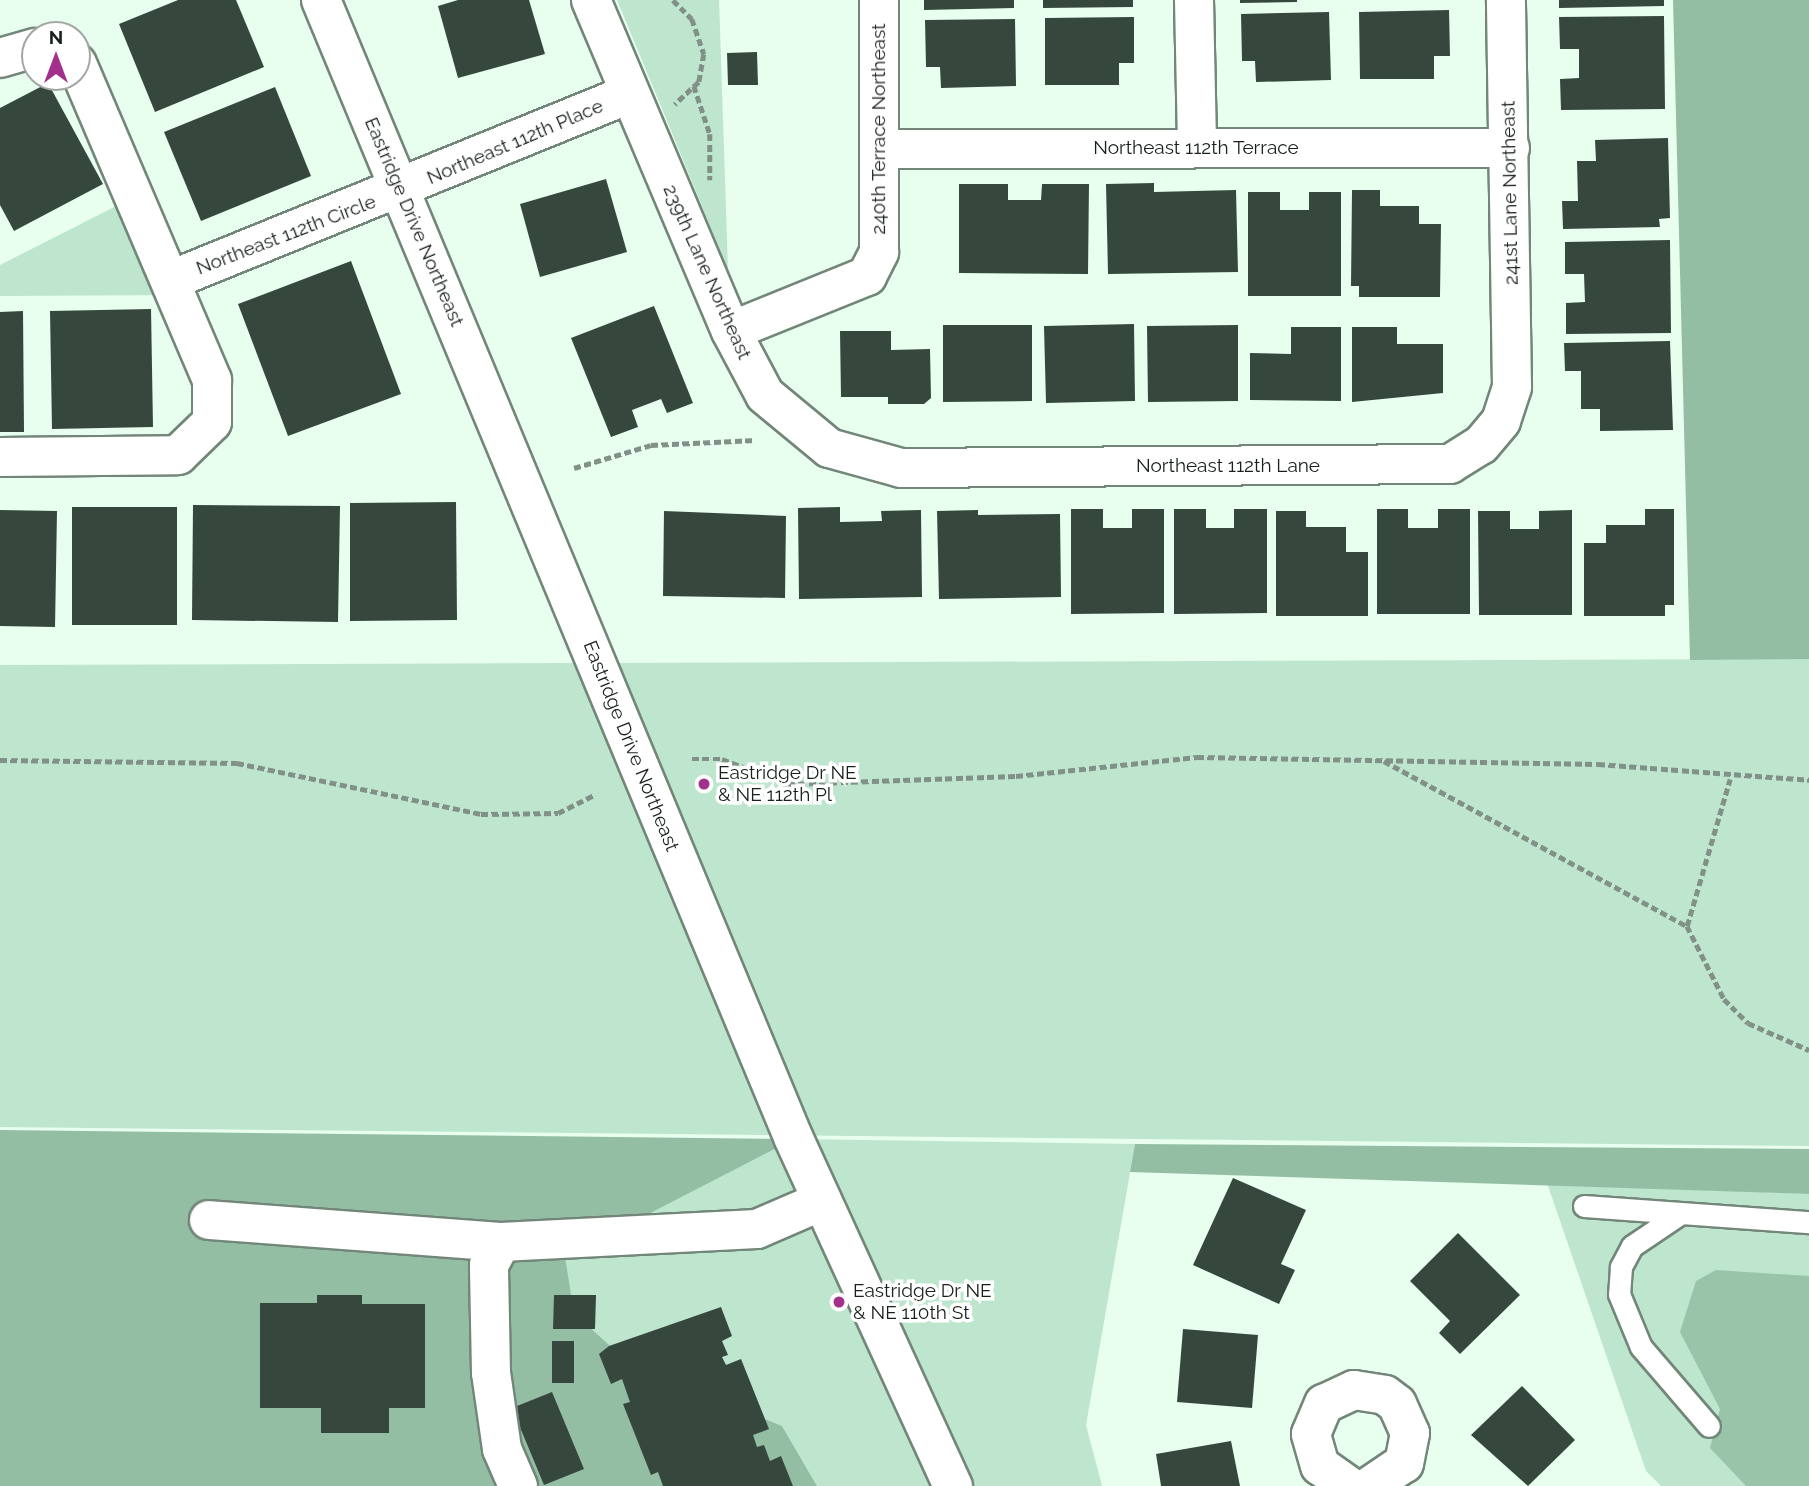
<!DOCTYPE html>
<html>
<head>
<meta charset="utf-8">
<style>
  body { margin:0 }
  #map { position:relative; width:1809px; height:1486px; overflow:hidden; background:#e8feef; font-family:Raleway,sans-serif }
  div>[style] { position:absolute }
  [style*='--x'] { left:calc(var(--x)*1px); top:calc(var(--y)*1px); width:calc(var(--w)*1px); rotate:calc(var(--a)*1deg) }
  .green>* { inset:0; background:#bee5cd }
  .forest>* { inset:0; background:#93bea4 }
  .water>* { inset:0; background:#99c4a9 }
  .building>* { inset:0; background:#36483d }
  .path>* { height:4.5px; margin-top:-2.25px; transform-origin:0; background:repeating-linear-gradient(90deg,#829187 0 7px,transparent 0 10.5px) }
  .roads { filter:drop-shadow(2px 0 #728679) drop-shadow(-2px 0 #728679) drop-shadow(0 2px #728679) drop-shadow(0 -2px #728679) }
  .lane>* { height:21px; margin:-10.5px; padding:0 10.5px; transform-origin:10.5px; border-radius:10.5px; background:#fff }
  .street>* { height:38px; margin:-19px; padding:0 19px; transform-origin:19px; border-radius:19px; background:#fff }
  .dots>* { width:19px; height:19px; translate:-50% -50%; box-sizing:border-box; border:4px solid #fff; border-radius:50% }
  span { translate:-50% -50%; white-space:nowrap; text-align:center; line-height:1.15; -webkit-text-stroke:7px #fff; paint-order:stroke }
  .street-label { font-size:19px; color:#18201b }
  .poi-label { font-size:19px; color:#18201b }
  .left { translate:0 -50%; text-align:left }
  .north { position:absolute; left:21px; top:21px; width:70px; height:70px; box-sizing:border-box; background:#fff; border:2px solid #a3a6a4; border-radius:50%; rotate:0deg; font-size:19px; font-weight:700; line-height:28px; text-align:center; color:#18201b }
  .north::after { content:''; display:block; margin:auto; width:24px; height:32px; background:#a3308b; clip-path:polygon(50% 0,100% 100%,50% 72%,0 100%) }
</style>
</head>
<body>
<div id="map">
  <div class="green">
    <i style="clip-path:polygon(617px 0,719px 0,728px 270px,665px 116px)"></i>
    <i style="clip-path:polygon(136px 196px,177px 295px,0 296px,0 265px)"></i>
    <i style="clip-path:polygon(1809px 659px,1809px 1146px,0 1127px,0 665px)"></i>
    <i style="clip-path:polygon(794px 1139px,1135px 1144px,1086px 1425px,1102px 1486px,817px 1486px,782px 1426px,629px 1363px,574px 1313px,564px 1257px)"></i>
    <i style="clip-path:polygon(1547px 1183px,1809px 1194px,1809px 1486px,1661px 1486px,1646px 1471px)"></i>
  </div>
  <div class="forest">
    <i style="clip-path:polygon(1673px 0,1809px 0,1809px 659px,1690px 660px)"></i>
    <i style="clip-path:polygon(0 1130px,794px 1139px,565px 1257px,574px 1313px,629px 1363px,782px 1426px,817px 1486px,0 1486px)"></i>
    <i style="clip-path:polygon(1135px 1144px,1809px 1149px,1809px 1194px,1130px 1172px)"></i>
  </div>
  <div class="water">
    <i style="clip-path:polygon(1716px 1270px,1809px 1276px,1809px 1486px,1746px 1486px,1710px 1448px,1720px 1409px,1680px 1332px,1696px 1281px)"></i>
  </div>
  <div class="building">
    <i style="clip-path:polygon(178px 0,236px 0,264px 67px,155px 112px,119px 24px)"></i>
    <i style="clip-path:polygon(458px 0,529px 0,545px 54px,458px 78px,438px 6px)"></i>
    <i style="clip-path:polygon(924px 0,1014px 0,1014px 8px,924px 10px)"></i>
    <i style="clip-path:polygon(1043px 0,1133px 0,1133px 7px,1043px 8px)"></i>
    <i style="clip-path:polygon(1240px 0,1297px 0,1297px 2px,1240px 3px)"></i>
    <i style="clip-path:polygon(1559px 0,1664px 0,1664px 6px,1559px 8px)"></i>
    <i style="clip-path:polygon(1449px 10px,1450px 56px,1434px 56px,1434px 79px,1360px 79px,1359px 12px)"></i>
    <i style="clip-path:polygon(1329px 12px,1331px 80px,1256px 82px,1255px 61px,1242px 61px,1241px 14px)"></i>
    <i style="clip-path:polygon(1664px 16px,1665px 109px,1561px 110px,1560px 79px,1579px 78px,1579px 49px,1560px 49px,1559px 17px)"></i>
    <i style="clip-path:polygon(1134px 17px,1134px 63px,1119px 63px,1119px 85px,1045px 85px,1045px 18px)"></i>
    <i style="clip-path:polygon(1015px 19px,1016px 86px,941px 88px,940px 67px,926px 67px,925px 20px)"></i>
    <i style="clip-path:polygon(757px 52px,758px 85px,728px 85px,727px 53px)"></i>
    <i style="clip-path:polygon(48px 83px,103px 184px,14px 231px,0 205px,0 108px)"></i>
    <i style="clip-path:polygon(275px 87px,311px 176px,201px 221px,164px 132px)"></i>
    <i style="clip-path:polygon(1668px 138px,1670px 218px,1659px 219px,1660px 227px,1563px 229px,1562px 201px,1578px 201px,1577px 161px,1596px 161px,1595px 140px)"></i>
    <i style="clip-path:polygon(606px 179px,627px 252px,540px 277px,520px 204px)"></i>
    <i style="clip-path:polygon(1154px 183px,1154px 192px,1236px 190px,1238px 272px,1108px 274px,1106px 184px)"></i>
    <i style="clip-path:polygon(959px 184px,1008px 184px,1008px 200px,1041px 200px,1042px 184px,1089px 184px,1088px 274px,959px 273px)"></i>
    <i style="clip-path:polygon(1352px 190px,1380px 190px,1380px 206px,1419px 206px,1419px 224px,1441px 224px,1440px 297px,1359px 297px,1359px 286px,1351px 286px)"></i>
    <i style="clip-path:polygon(1248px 192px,1280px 192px,1280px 210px,1309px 210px,1309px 192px,1341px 192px,1341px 296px,1248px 296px)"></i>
    <i style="clip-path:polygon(1670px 240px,1671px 333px,1566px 334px,1566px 303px,1585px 302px,1584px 274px,1565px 274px,1565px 242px)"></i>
    <i style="clip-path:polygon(351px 261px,401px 394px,288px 436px,238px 304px)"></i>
    <i style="clip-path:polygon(654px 306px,693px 403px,667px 413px,661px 399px,632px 410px,638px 427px,611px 437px,571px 338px)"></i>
    <i style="clip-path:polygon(151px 309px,153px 427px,52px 429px,50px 311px)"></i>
    <i style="clip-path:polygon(23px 311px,24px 432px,0 432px,0 312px)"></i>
    <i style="clip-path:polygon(1134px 324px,1135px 401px,1046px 403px,1044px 326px)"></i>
    <i style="clip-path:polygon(943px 325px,1032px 325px,1032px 401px,943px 402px)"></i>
    <i style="clip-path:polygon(1238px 325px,1238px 401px,1148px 402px,1147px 326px)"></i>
    <i style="clip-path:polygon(1291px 327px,1341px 327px,1341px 401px,1250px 400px,1250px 353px,1291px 354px)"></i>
    <i style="clip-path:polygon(1352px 327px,1397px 327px,1397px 344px,1443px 344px,1443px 393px,1352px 402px)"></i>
    <i style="clip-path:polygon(840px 331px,891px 331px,891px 350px,930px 349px,931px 398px,924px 404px,888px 404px,888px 397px,841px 397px)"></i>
    <i style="clip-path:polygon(1670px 341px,1673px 430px,1600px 431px,1600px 409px,1581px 409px,1581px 371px,1565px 371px,1564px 343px)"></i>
    <i style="clip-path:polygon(456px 502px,457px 620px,350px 621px,350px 503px)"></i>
    <i style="clip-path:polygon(193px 505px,340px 506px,338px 622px,192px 620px)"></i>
    <i style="clip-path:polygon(72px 507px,177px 507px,177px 625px,72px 625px)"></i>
    <i style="clip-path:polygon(840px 507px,840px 522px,882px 521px,881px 511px,921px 510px,922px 597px,799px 599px,798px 508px)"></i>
    <i style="clip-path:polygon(1071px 509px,1103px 509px,1103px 528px,1132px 528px,1132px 509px,1164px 509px,1164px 613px,1071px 614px)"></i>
    <i style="clip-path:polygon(1174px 509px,1206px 509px,1206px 528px,1234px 528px,1234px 509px,1267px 509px,1267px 613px,1174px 614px)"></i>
    <i style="clip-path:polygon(1377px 509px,1408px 509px,1408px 528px,1438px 528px,1438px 509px,1470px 509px,1470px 614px,1377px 614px)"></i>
    <i style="clip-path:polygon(1645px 509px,1674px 509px,1674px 605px,1665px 605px,1665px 616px,1584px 616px,1584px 543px,1606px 543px,1606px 525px,1645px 525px)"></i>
    <i style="clip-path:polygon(0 510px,57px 511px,55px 627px,0 626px)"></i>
    <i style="clip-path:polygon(978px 510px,978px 515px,1060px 514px,1061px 597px,939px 599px,937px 511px)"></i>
    <i style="clip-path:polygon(1572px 510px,1572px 615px,1479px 615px,1478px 511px,1510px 511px,1510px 529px,1539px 529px,1539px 511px)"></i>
    <i style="clip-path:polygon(664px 511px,786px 516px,785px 598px,663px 596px)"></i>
    <i style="clip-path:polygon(1276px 511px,1306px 511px,1306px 527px,1346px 527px,1346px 552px,1368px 552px,1368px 616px,1276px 616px)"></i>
    <i style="clip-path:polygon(1233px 1178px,1306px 1210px,1281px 1264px,1295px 1270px,1279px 1304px,1193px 1265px)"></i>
    <i style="clip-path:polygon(1458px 1233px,1520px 1295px,1460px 1354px,1439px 1333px,1450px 1321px,1410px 1281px)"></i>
    <i style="clip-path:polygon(317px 1295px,362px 1295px,362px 1304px,425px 1304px,425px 1408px,389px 1408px,389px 1433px,321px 1433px,321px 1408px,260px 1408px,260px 1303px,317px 1303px)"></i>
    <i style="clip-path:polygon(554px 1295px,596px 1295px,595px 1329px,553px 1329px)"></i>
    <i style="clip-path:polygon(721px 1307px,732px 1336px,722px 1341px,728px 1355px,722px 1357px,726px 1365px,741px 1359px,769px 1429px,753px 1435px,757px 1447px,764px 1445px,770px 1461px,781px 1456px,793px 1486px,663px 1486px,658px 1472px,651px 1475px,623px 1404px,630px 1402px,622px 1379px,611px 1384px,599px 1354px,609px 1346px)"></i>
    <i style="clip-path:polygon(1183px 1329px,1258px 1335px,1252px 1408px,1177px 1402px)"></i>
    <i style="clip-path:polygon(552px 1341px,574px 1341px,574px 1383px,552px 1383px)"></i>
    <i style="clip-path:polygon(1522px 1386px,1575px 1440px,1528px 1486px,1471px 1435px)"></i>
    <i style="clip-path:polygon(552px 1392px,584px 1469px,544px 1485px,512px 1408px)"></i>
    <i style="clip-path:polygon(1231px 1441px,1240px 1486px,1161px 1486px,1156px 1454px)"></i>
  </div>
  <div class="path">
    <i style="--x:673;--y:0;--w:27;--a:45"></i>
    <i style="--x:692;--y:19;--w:37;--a:71"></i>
    <i style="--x:704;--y:54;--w:28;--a:100"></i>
    <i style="--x:699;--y:82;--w:33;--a:137"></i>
    <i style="--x:694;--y:86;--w:51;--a:71.6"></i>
    <i style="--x:710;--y:134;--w:46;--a:90"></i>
    <i style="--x:574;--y:468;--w:80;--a:-16.6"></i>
    <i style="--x:651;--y:445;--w:105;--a:-2.7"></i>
    <i style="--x:692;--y:759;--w:30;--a:0"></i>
    <i style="--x:722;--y:759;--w:71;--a:20.7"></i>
    <i style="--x:788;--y:784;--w:228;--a:-2"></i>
    <i style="--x:1016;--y:776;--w:182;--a:-6"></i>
    <i style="--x:1197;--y:757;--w:401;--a:1"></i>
    <i style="--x:1598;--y:764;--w:212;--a:4.3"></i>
    <i style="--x:0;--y:760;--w:237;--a:0.7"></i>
    <i style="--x:237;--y:763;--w:249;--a:11.8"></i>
    <i style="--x:481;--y:814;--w:77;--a:-0.7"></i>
    <i style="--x:558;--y:813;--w:42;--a:-26.6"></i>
    <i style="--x:1384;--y:761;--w:345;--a:28.6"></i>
    <i style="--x:1687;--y:926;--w:82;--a:63.1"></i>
    <i style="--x:1724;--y:999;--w:34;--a:45"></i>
    <i style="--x:1748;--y:1023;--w:67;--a:23.9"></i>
    <i style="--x:1687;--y:926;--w:153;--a:-73.7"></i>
  </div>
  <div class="roads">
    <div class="lane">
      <i style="--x:1584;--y:1206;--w:226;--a:4.1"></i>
      <i style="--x:1681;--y:1213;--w:59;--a:146"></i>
      <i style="--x:1632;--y:1246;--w:24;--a:118"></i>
      <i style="--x:1621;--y:1267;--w:27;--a:94"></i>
      <i style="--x:1619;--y:1294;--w:57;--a:67.5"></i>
      <i style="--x:1641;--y:1347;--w:104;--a:49.3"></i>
    </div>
    <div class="street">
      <i style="--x:321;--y:0;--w:1233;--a:67.45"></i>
      <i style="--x:794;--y:1139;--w:382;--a:65.4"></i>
      <i style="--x:591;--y:0;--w:359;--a:67.1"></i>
      <i style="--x:731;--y:331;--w:72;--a:62"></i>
      <i style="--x:765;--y:395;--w:83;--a:39.6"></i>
      <i style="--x:829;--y:448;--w:75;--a:15.5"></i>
      <i style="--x:901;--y:468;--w:549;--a:-0.42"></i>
      <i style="--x:1450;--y:464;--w:36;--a:-32"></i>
      <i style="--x:1481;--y:445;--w:31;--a:-50"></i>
      <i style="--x:1501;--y:421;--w:36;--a:-72"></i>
      <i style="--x:1512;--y:387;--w:387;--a:-90.9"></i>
      <i style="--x:1194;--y:0;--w:148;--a:88.8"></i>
      <i style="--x:0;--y:58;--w:36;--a:-16"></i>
      <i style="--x:882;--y:149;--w:628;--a:-0.09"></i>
      <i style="--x:171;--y:280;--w:494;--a:-22.1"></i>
      <i style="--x:731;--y:331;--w:147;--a:-22"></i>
      <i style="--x:867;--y:276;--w:27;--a:-63"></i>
      <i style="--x:879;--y:252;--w:252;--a:-90"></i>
      <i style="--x:0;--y:457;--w:178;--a:-0.6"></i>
      <i style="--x:178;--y:455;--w:47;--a:-44.1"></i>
      <i style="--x:212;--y:422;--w:42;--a:-90"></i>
      <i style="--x:212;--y:380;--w:344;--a:-113.1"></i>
      <i style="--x:209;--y:1220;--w:293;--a:4.3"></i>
      <i style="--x:518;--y:1486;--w:40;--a:-113.4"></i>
      <i style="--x:502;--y:1449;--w:77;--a:-98.2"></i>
      <i style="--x:491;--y:1373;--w:108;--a:-91.1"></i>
      <i style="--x:489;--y:1265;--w:26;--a:-62"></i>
      <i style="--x:501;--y:1242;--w:256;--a:-2.9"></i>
      <i style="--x:757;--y:1229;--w:71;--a:-23.3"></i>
      <i style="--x:1349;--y:1486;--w:35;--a:-145"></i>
      <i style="--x:1320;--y:1466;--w:33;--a:-106"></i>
      <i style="--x:1311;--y:1434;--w:33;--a:-67"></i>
      <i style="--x:1324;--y:1404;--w:33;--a:-25"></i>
      <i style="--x:1354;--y:1390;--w:31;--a:9"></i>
      <i style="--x:1385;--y:1395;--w:15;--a:37"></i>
      <i style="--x:1397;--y:1404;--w:32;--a:66"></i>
      <i style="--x:1410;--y:1433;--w:31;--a:101"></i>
      <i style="--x:1404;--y:1463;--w:41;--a:145.9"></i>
    </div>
  </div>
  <div class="dots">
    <i style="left:704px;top:784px;background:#a3308b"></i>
    <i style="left:839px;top:1302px;background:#a3308b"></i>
  </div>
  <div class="street-label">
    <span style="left:879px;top:129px;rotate:-90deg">240th Terrace Northeast</span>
    <span style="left:515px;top:142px;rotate:-23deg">Northeast 112th Place</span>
    <span style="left:1196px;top:148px">Northeast 112th Terrace</span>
    <span style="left:1510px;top:193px;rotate:-91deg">241st Lane Northeast</span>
    <span style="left:414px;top:222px;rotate:67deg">Eastridge Drive Northeast</span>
    <span style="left:286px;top:235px;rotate:-21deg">Northeast 112th Circle</span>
    <span style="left:707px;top:272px;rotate:66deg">239th Lane Northeast</span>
    <span style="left:1228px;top:466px">Northeast 112th Lane</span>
    <span style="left:631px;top:746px;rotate:68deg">Eastridge Drive Northeast</span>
  </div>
  <div class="poi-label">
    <span class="left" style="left:718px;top:784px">Eastridge Dr NE<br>&amp; NE 112th Pl</span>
    <span class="left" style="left:853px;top:1302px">Eastridge Dr NE<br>&amp; NE 110th St</span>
  </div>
  <div class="north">N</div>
</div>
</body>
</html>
